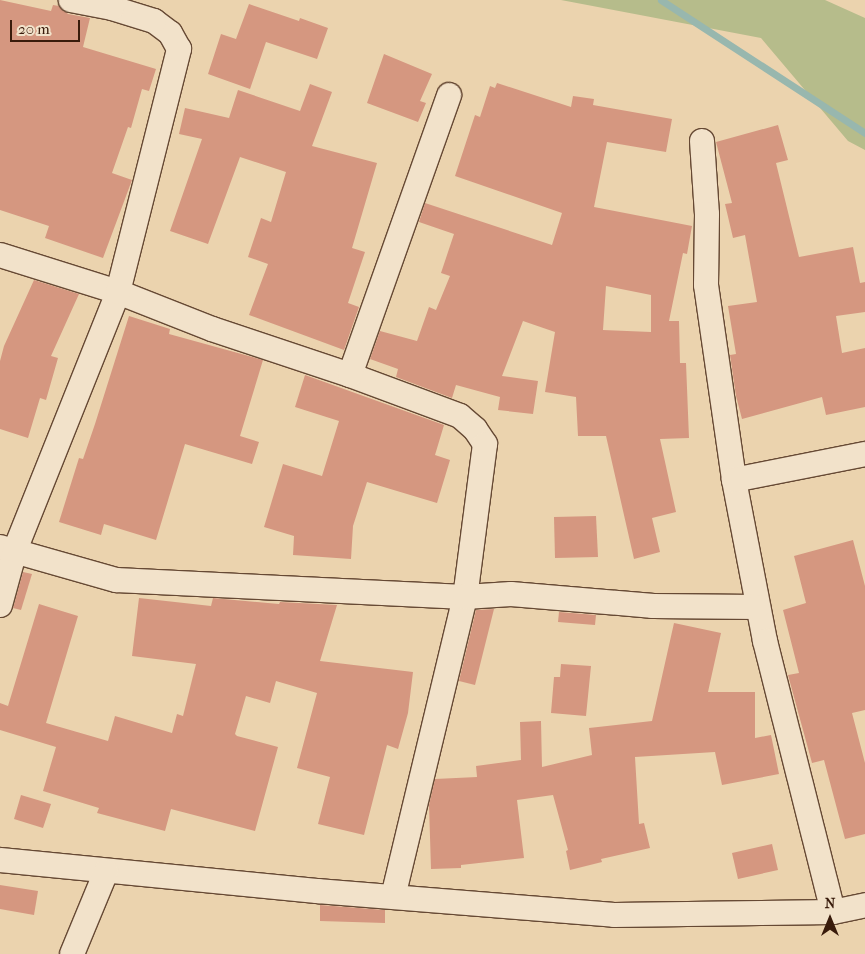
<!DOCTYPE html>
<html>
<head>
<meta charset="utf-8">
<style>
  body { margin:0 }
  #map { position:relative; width:865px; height:954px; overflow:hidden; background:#ebd3ae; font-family:"IM FELL French Canon",serif }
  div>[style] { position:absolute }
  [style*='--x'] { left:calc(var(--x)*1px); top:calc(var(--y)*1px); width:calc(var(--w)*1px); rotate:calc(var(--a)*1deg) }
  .green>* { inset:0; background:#b6bc8b }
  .stream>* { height:7px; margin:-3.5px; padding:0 3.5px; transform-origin:3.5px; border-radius:3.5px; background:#98b7ae }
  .building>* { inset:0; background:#d59780 }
  .roads { filter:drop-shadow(1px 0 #664934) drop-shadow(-1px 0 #664934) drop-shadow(0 1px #664934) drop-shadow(0 -1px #664934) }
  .minor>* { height:24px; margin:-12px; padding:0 12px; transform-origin:12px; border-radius:12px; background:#f2e2ca }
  span { translate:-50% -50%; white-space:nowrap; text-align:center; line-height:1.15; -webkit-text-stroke:4px #f2e2ca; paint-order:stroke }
  .north { position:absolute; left:805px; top:894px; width:50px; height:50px; -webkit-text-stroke:4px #f2e2ca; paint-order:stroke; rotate:0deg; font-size:14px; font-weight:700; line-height:20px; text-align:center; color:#391b0b }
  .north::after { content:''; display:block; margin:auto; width:18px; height:22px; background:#391b0b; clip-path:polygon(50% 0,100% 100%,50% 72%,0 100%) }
  .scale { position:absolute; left:10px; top:20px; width:70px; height:22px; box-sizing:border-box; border:2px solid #391b0b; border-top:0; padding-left:6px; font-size:15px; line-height:18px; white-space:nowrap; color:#391b0b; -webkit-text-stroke:4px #f2e2ca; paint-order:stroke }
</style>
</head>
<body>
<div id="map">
  <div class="green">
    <i style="clip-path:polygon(561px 0,825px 0,865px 18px,865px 150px,848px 141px,761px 38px)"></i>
  </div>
  <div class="stream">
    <i style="--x:661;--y:0;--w:244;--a:33.1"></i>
  </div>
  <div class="building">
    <i style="clip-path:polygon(0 0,51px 11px,53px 5px,59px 6px,68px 14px,90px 18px,83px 47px,156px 69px,149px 91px,142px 89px,131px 128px,128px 127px,112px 173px,132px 180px,103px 258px,45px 238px,49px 226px,0 210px)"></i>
    <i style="clip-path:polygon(249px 4px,299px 21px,300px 18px,328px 28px,317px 59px,266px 42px,250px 89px,208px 74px,221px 34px,236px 39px)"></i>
    <i style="clip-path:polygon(384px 54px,432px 74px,420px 101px,426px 103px,418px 122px,367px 103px)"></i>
    <i style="clip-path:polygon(evenodd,497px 83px,571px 107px,573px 96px,594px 99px,593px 105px,672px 119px,666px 152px,607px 142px,594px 207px,692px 226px,687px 254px,683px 253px,669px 321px,679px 321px,680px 363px,686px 363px,689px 438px,660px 439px,676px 512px,652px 518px,660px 552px,634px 559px,606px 436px,578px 436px,576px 397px,545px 392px,555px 332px,523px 321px,502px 376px,538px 381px,533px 414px,498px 410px,500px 397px,456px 385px,452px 398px,396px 377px,398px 369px,370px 359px,380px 331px,417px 341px,429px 307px,436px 310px,450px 276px,441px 273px,454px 234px,419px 222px,425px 203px,552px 245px,562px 213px,455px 176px,475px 115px,480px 117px,490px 86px,495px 88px,497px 83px,606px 286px,651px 295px,651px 332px,603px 330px,606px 286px)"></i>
    <i style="clip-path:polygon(310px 84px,332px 92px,312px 146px,377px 163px,352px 248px,365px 252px,348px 303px,359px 307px,344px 350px,249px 315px,268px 264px,248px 257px,261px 218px,271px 222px,286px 172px,240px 157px,208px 244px,170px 231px,202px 139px,179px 134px,185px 108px,229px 118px,238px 90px,300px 111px)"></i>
    <i style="clip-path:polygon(778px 125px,788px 160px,776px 163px,799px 257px,853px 247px,860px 283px,865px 282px,865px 312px,836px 316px,842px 353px,865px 348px,865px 407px,826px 415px,822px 397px,742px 419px,736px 396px,730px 355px,736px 354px,728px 306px,757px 302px,745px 235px,733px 238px,725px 204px,732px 203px,716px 142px)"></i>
    <i style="clip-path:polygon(34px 280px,79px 294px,51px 356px,58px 358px,46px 400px,40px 398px,28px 438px,0 429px,0 361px,4px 346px)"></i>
    <i style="clip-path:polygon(129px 316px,170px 329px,169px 334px,263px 360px,240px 436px,259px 442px,252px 464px,185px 444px,156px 540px,104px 524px,101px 535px,59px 522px,79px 458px,83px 459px,95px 424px)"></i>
    <i style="clip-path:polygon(305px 375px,444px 425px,435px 455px,450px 460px,437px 503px,367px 482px,353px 526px,351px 559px,293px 555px,294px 536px,264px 527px,283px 464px,322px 476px,339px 421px,295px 407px)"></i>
    <i style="clip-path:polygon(596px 516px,598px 557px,555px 558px,554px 517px)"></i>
    <i style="clip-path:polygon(853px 540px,865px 586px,865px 710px,852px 713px,865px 763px,865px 834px,845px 839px,824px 760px,812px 763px,788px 675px,799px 673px,783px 610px,806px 603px,794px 556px)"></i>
    <i style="clip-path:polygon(23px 572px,32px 574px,21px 610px,13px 608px)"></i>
    <i style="clip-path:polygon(139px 598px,211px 606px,213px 598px,279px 604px,280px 602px,337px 605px,320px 661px,413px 672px,408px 713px,398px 749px,387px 745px,364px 835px,318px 824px,330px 777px,297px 768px,317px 693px,276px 681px,270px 703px,246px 696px,235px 734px,237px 736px,278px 747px,255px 831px,171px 809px,165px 831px,97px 813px,99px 808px,43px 791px,56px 747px,0 730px,0 703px,8px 706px,39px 604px,78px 616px,46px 723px,108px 741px,115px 716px,172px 733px,177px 714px,183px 716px,196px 664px,132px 656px)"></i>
    <i style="clip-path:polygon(494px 609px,475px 685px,459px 681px,476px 610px)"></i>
    <i style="clip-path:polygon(559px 612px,596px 615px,595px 625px,558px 622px)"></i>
    <i style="clip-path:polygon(674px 623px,721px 633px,708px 692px,755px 692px,755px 738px,771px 735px,779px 774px,722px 785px,715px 752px,635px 757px,639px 824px,644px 823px,650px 848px,601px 859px,602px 862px,570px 870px,566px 851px,568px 850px,553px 795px,517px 800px,524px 858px,461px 865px,461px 868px,431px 869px,429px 805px,435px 779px,477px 777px,476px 766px,521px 760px,520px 722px,541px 721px,542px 767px,592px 755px,589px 728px,652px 721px)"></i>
    <i style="clip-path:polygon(561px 664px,591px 666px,586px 716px,551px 713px,554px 677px,560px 677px)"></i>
    <i style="clip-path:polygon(21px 795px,51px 804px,43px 828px,14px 819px)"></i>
    <i style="clip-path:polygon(772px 844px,778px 870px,738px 879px,732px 853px)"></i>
    <i style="clip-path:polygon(0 885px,38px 891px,34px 915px,0 909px)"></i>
    <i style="clip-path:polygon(320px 905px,385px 910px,385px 923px,320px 921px)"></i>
  </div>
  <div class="roads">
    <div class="minor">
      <i style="--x:702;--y:141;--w:73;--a:86.1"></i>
      <i style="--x:707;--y:214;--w:71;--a:90.8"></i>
      <i style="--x:706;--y:285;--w:197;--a:81.8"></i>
      <i style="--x:734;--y:480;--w:164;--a:79.1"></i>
      <i style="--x:765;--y:641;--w:279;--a:75.9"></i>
      <i style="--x:0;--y:255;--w:124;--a:17.4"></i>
      <i style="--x:118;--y:292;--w:101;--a:21.5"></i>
      <i style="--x:212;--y:329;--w:145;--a:18.4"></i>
      <i style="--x:350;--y:375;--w:117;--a:20.4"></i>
      <i style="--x:460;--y:416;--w:20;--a:41"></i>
      <i style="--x:475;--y:429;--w:18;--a:56"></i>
      <i style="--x:485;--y:444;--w:154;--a:97.4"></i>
      <i style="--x:465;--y:597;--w:308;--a:103.5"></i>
      <i style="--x:350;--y:375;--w:297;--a:-70.5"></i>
      <i style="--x:734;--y:480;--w:134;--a:-11.2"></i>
      <i style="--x:0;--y:547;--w:121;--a:15.9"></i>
      <i style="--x:116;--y:580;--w:349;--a:2.8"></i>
      <i style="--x:465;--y:597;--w:46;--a:-3.7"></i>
      <i style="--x:511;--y:594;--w:143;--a:4.8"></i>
      <i style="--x:653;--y:606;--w:104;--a:0.6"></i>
      <i style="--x:0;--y:605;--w:57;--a:-74.7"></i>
      <i style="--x:15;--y:550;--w:278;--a:-68.2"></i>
      <i style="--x:118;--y:292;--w:251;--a:-75.9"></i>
      <i style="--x:179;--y:49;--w:18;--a:-119"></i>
      <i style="--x:170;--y:33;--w:20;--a:-143"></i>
      <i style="--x:154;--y:21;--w:44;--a:-162.8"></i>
      <i style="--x:112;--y:8;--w:42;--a:-169"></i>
      <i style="--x:0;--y:860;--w:319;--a:5.6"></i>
      <i style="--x:317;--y:891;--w:298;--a:4.6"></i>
      <i style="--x:614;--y:915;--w:219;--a:-0.8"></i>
      <i style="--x:833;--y:912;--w:33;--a:-12"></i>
      <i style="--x:72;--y:954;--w:89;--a:-67.5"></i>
    </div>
  </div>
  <div class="north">N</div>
  <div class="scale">20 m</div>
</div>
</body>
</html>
